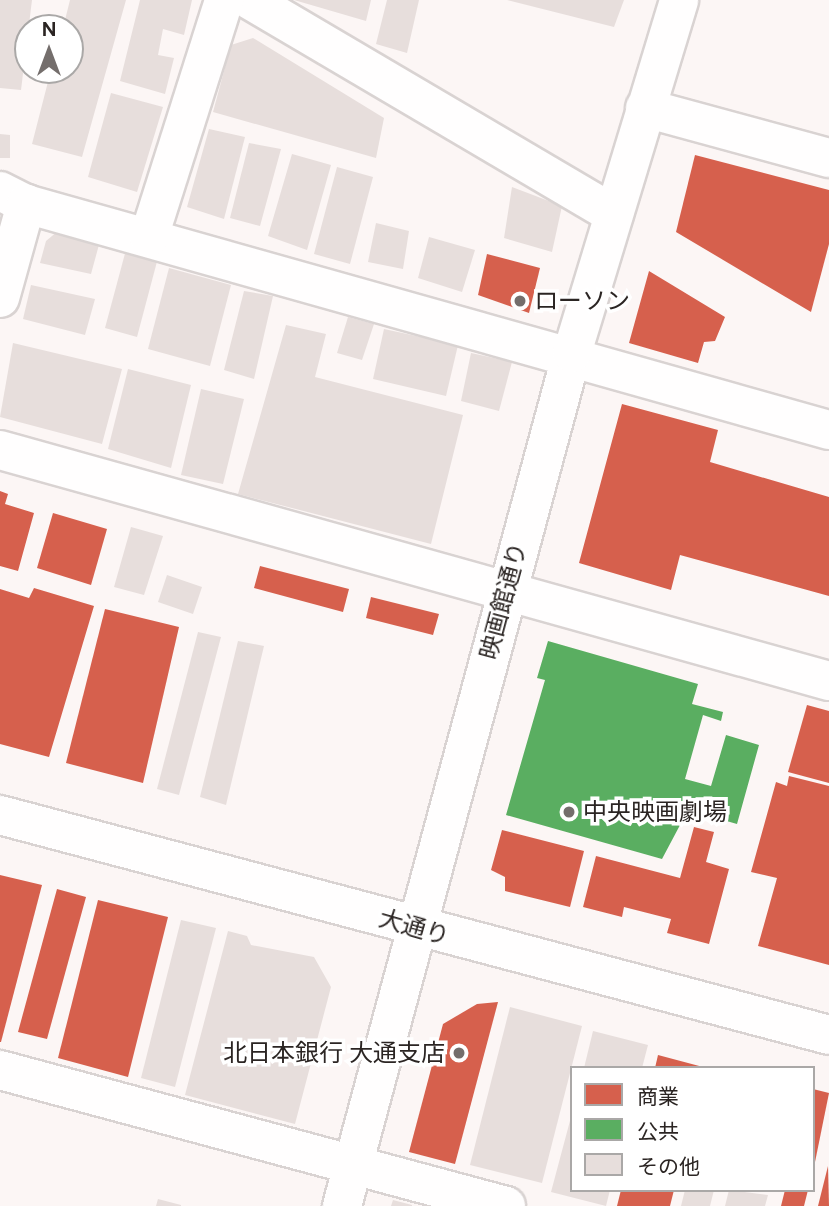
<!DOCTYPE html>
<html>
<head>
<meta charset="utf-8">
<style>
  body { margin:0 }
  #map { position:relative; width:829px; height:1206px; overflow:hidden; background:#fcf6f5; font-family:Figtree,"Noto Sans JP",sans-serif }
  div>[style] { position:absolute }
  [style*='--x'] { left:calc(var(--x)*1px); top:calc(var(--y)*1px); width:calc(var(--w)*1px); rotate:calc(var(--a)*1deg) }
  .shops>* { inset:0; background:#d6604d }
  .public>* { inset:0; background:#5aae61 }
  .building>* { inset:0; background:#e7dedc }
  .roads { filter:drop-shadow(2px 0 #d9d3d2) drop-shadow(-2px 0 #d9d3d2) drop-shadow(0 2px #d9d3d2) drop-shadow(0 -2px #d9d3d2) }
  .minor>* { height:38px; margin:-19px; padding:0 19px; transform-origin:19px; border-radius:19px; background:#fffefe }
  .tertiary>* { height:38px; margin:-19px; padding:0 19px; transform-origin:19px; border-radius:19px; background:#fffefe }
  .dots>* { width:19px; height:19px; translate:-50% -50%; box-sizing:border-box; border:4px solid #fff; border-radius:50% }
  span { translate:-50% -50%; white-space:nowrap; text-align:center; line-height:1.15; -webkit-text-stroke:7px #fff; paint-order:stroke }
  .poi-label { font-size:24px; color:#2b2523 }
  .left { translate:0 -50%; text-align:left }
  .right { translate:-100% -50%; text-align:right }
  .street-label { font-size:24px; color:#2b2523 }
  .legend { position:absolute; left:570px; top:1066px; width:245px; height:126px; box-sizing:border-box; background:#fff; border:2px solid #aaa8a7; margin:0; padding:9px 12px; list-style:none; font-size:21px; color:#2b2523 }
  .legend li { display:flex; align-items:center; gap:14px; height:35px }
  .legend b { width:35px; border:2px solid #aaa8a7 }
  .north { position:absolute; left:14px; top:14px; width:70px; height:70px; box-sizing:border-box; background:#fff; border:2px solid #aaa8a7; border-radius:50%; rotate:0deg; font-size:19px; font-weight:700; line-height:28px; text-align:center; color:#2b2523 }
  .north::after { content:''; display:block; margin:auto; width:24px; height:32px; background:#746e6c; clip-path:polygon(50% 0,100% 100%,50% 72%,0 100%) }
</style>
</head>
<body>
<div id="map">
  <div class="shops">
    <i style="clip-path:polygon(695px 155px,829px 190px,829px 244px,811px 312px,676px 232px)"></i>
    <i style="clip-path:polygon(487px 254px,540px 268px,529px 313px,478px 295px)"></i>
    <i style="clip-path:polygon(649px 271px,725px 317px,715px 341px,704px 342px,698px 363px,629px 343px)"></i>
    <i style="clip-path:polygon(622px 404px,718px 430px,710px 462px,829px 497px,829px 596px,680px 555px,671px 590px,579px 563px)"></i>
    <i style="clip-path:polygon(0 491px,8px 494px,5px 504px,34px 513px,18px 571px,0 566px)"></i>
    <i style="clip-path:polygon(53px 513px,107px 529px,91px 585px,37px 568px)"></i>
    <i style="clip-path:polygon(260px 566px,349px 589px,343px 612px,254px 588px)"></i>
    <i style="clip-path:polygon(34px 588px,94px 606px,49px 757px,0 744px,0 589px,29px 598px)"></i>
    <i style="clip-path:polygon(371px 597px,439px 614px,433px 635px,366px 618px)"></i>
    <i style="clip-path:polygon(105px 609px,179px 627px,143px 783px,66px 763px)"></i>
    <i style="clip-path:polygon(807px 705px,829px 711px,829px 783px,788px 772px)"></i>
    <i style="clip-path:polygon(789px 776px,829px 786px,829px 965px,758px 946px,777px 878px,751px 872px,776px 782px,787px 786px)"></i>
    <i style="clip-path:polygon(694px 827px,714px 832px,706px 862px,729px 869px,709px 944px,667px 933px,671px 919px,624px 907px,622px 917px,583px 907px,596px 856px,680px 878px)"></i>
    <i style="clip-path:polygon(502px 830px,584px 851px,570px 907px,505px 891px,505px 877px,491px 870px)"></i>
    <i style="clip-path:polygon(0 875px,42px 885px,1px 1042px,0 1042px)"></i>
    <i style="clip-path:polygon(57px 889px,86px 897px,47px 1039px,18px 1032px)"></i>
    <i style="clip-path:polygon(98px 900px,168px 917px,128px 1077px,58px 1058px)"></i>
    <i style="clip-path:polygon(498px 1002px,455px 1164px,409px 1152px,443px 1024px,477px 1004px)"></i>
    <i style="clip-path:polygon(658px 1055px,703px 1067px,703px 1068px,655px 1068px)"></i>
    <i style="clip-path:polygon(813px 1089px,829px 1093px,814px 1167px,813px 1167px)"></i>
    <i style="clip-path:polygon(828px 1166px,829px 1206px,818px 1206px)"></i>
    <i style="clip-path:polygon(621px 1190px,674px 1190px,670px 1206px,617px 1206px)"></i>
    <i style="clip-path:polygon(785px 1190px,808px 1190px,804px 1206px,781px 1206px)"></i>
  </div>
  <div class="public">
    <i style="clip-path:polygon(548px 641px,698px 684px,692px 704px,723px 712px,721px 721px,703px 715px,685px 779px,711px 786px,726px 735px,759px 745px,737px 824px,688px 810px,662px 859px,506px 815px,545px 680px,537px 678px)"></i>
  </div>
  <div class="building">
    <i style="clip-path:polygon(0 0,32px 0,21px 90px,0 88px)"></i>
    <i style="clip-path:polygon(70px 0,126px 0,82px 157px,32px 144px,51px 70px,70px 70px,70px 28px,63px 28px)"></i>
    <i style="clip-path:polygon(140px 0,192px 0,184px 35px,163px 29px,158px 55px,174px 58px,165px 94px,120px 81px)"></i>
    <i style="clip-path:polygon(294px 0,371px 0,366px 21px)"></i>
    <i style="clip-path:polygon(387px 0,419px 0,407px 53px,376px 44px)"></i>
    <i style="clip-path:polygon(507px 0,624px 0,614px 27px)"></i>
    <i style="clip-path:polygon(253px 38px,384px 118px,376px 158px,213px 112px,231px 45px)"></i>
    <i style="clip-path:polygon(111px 93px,163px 107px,137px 192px,88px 177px)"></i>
    <i style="clip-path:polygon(209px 129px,245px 137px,224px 219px,187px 207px)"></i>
    <i style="clip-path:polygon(0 134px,10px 135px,10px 158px,0 158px)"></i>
    <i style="clip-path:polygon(249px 143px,281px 149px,260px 226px,230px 218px)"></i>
    <i style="clip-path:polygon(292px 154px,331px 165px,307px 250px,268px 236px)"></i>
    <i style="clip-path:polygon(337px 167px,373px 177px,350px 264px,314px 254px)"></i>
    <i style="clip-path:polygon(512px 187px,562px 206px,552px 252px,504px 238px)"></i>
    <i style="clip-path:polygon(376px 223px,409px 231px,403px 269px,368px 262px)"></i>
    <i style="clip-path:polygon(58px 231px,100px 241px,91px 274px,40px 263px,46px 241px)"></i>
    <i style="clip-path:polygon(429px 237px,475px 250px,462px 292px,418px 278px)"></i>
    <i style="clip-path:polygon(127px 246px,159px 254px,137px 337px,105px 328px)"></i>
    <i style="clip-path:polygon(169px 268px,231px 285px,210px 366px,148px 349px)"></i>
    <i style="clip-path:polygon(31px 285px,95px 299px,85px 335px,23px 319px)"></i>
    <i style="clip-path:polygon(244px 291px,273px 296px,254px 379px,224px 370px)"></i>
    <i style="clip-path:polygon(348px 317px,374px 324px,362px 360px,337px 353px)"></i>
    <i style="clip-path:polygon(286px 325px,326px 334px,315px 377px,463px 415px,431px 544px,238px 494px)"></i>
    <i style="clip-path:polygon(384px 329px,458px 345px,446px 396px,373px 379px)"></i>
    <i style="clip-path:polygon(13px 343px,122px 369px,102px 444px,0 417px)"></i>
    <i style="clip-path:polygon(471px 353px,512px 362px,499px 411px,461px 401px)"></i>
    <i style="clip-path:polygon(128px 369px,191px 385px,171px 468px,108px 449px)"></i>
    <i style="clip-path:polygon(201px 389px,244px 399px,223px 484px,181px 475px)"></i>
    <i style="clip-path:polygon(131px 527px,163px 536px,144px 595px,114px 587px)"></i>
    <i style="clip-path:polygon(167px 575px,202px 587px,193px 614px,158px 602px)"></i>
    <i style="clip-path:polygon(198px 632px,221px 637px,179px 795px,157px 789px)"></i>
    <i style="clip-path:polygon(238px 641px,264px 646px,226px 805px,200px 797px)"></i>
    <i style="clip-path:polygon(181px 920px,216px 928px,175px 1087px,141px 1078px)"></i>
    <i style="clip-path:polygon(228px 931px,247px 936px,251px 945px,314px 957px,331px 987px,295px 1124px,185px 1095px)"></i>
    <i style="clip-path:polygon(510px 1007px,582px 1026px,542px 1183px,470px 1165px)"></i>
    <i style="clip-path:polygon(593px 1031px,648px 1045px,642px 1068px,584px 1068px)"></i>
    <i style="clip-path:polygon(571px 1117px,572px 1190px,610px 1190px,606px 1206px,551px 1192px)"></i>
    <i style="clip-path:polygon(685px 1190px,714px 1190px,710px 1206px,681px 1206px)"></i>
    <i style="clip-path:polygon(729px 1190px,768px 1195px,765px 1206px,725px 1206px)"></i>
    <i style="clip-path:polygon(158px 1199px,181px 1205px,181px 1206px,156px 1206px)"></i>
    <i style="clip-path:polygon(393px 1200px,412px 1205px,412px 1206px,391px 1206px)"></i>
  </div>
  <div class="roads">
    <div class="minor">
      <i style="--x:250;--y:0;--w:422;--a:30.5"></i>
      <i style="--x:645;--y:108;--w:191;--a:15.2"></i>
      <i style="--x:0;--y:191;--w:29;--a:27"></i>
      <i style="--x:26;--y:204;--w:834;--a:15.72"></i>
      <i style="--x:149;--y:237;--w:249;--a:-72.4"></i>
      <i style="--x:0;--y:298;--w:98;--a:-74.5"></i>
      <i style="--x:0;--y:450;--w:861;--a:15.57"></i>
      <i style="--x:0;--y:815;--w:858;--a:14.86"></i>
      <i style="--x:0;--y:1070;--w:524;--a:15.04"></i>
    </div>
    <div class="tertiary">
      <i style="--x:342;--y:1206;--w:883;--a:-74.91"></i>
      <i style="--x:572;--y:353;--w:369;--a:-73.1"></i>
    </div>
  </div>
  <div class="dots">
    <i style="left:520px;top:301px;background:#746e6c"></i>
    <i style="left:569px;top:812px;background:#746e6c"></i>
    <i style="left:459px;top:1053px;background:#746e6c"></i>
  </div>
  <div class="poi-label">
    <span class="left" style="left:534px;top:301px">ローソン</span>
    <span class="left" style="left:583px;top:812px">中央映画劇場</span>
    <span class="right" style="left:445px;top:1053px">北日本銀行 大通支店</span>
  </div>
  <div class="street-label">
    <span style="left:503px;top:601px;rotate:-75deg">映画館通り</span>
    <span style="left:414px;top:927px;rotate:16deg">大通り</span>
  </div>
  <ul class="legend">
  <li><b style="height:19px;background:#d6604d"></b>商業</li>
  <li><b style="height:19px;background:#5aae61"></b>公共</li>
  <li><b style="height:19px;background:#e7dedc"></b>その他</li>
  </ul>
  <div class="north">N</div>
</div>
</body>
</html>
